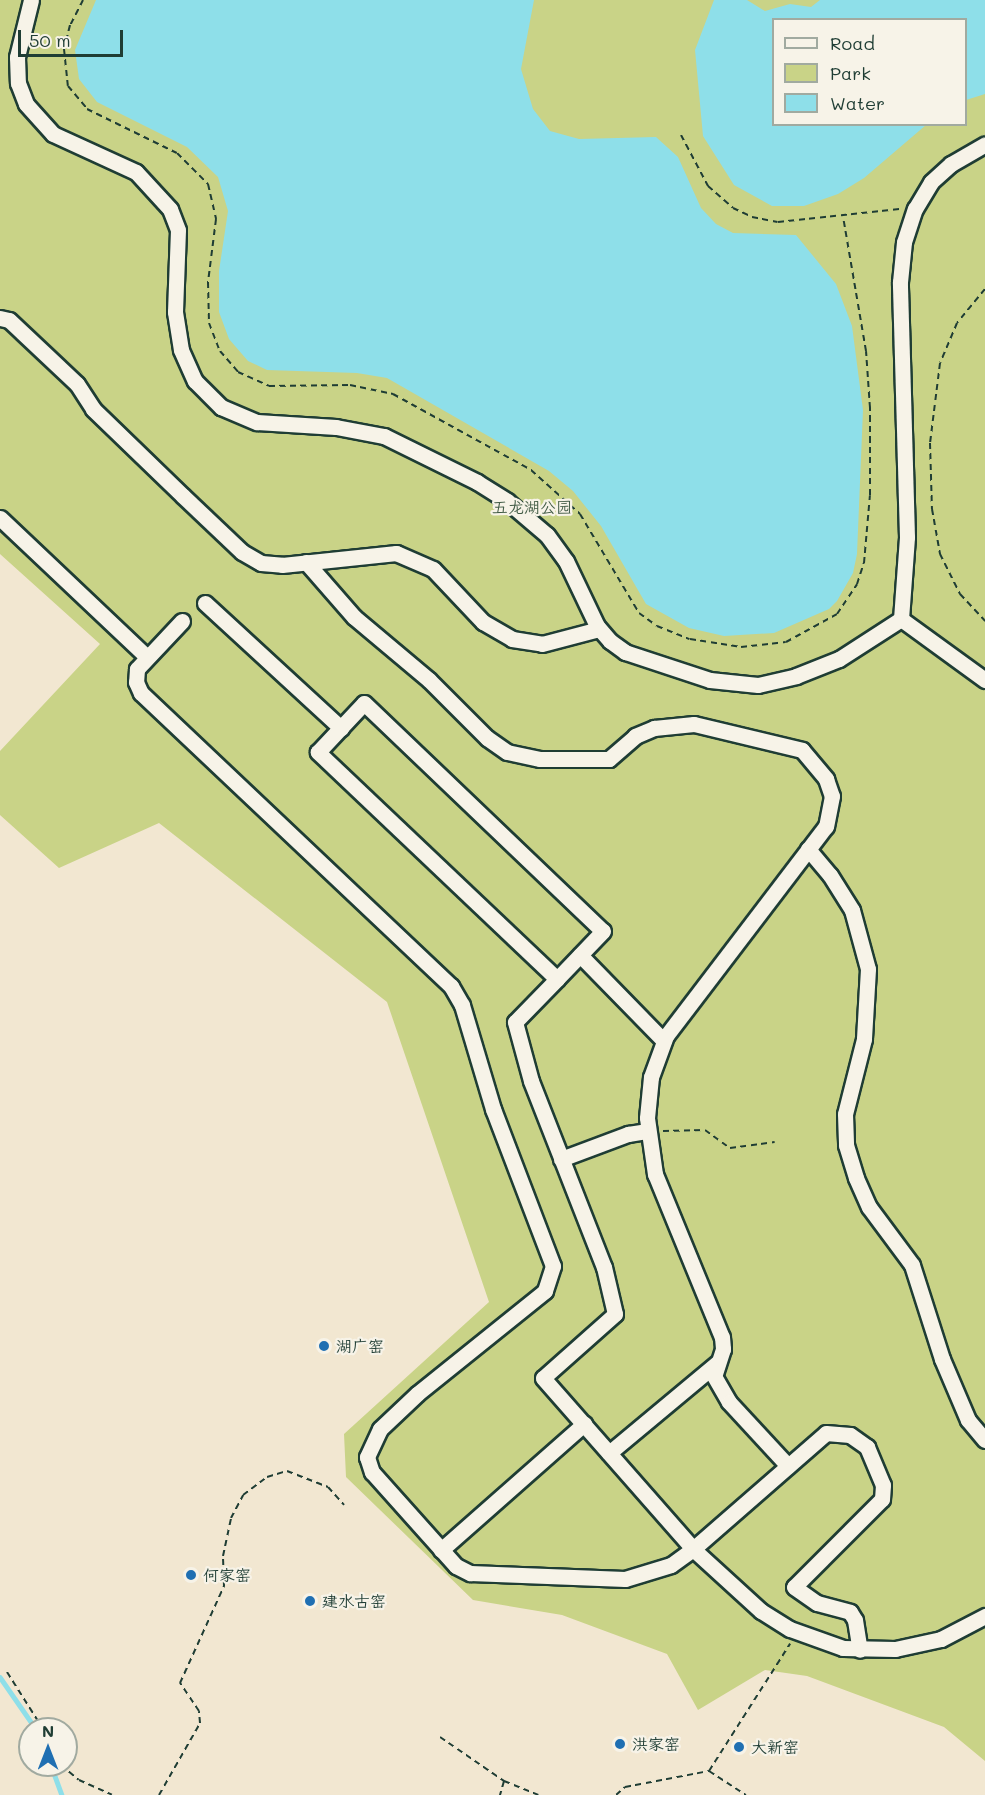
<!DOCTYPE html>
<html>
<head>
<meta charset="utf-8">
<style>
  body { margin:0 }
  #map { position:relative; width:985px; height:1795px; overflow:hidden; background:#f2e7d1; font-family:Mali,"LXGW WenKai TC",sans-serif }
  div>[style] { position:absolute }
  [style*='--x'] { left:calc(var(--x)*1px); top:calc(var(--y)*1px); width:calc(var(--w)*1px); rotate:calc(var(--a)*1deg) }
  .green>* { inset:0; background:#c9d387 }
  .water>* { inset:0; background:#8edfe9 }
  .stream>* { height:4.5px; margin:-2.25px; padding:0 2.25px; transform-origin:2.25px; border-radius:2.25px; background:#8edfe9 }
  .path>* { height:2px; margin-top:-1px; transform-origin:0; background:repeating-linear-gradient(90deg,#1f3d34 0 6px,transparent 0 10.5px) }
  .roads { filter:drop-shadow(2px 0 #1f3d34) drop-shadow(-2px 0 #1f3d34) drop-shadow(0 2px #1f3d34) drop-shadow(0 -2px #1f3d34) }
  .minor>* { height:15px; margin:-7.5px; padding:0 7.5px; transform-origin:7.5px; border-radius:7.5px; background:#f7f3e8 }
  .dots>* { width:16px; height:16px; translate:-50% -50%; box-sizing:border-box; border:3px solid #f7f3e8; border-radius:50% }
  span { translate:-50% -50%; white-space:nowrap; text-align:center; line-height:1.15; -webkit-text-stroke:4.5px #f7f3e8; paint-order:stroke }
  .park-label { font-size:16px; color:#415b45 }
  .poi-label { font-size:16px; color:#1f3d34 }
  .left { translate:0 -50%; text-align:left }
  .legend { position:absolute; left:772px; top:18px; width:195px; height:108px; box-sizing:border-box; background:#f7f3e8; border:2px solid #a1aaa0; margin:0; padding:8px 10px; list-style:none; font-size:18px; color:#1f3d34 }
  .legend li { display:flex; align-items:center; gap:12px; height:30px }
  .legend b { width:30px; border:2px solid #a1aaa0 }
  .north { position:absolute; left:18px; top:1717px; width:60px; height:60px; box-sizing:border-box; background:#f7f3e8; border:2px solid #a1aaa0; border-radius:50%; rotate:0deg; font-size:16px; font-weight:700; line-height:24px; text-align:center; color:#1f3d34 }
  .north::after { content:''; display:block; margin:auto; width:21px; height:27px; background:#1f6fb2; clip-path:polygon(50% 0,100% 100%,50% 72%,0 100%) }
  .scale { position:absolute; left:18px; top:30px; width:105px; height:27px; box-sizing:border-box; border:3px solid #1f3d34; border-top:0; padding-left:8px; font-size:18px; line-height:21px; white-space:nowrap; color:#1f3d34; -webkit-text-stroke:4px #f7f3e8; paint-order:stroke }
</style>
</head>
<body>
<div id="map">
  <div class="green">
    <i style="clip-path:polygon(evenodd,0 0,985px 0,985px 1761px,944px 1727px,807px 1676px,765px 1670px,698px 1710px,667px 1654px,562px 1615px,473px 1600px,346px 1477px,344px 1434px,489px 1302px,387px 1002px,159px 823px,59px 868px,0 815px,0 751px,100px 644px,0 554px,0 0,774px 20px,966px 20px,966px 124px,774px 124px,774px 20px)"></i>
  </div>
  <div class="water">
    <i style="clip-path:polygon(96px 0,534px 0,521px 69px,533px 109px,550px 131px,579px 139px,656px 137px,678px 157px,701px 208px,716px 224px,733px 233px,796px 235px,836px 284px,852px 326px,863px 410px,857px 554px,853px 573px,837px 601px,829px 609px,774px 633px,724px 636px,689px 628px,646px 604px,601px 526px,573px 491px,549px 471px,387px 378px,357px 373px,267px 370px,248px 361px,229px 339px,219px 312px,219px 271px,228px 211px,218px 177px,187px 147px,97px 102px,79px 79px,75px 50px)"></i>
    <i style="clip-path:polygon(714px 0,747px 0,765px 11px,790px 4px,811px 7px,820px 0,985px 0,985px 94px,966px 100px,966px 20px,774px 20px,774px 124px,926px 125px,864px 178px,838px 194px,804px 206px,772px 206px,734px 185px,703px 136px,695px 50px)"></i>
  </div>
  <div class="stream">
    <i style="--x:0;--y:1677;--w:63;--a:55.3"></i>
    <i style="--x:51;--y:1765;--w:32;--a:70"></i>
  </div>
  <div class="path">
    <i style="--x:83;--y:0;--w:28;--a:117"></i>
    <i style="--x:70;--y:25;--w:25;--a:104"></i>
    <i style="--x:64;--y:49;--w:37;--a:84"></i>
    <i style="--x:68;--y:86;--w:30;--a:50"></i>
    <i style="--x:87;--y:109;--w:100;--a:26.1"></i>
    <i style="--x:177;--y:153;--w:44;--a:45"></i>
    <i style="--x:208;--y:184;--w:36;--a:77"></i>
    <i style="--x:216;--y:219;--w:64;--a:97.2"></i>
    <i style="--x:208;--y:282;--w:41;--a:88.6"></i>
    <i style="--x:209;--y:323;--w:30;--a:69"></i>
    <i style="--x:220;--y:351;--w:28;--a:49"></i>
    <i style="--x:238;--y:372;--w:34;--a:24"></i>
    <i style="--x:269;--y:386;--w:81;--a:-0.7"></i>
    <i style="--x:350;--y:385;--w:44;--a:11.8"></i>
    <i style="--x:393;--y:394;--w:158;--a:28.8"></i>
    <i style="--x:531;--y:470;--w:66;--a:41.9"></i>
    <i style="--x:580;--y:514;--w:115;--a:59.2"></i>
    <i style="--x:639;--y:613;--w:22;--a:36"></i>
    <i style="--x:657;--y:626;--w:35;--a:22"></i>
    <i style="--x:690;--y:639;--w:52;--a:8.9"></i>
    <i style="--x:741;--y:647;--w:45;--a:-6.3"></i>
    <i style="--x:786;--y:642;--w:58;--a:-28.8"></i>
    <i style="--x:837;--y:614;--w:36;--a:-56"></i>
    <i style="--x:857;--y:584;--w:22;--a:-72"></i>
    <i style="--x:864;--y:563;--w:68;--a:-85"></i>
    <i style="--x:870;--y:495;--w:87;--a:-90"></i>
    <i style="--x:870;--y:408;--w:57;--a:-94"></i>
    <i style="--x:866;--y:351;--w:136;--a:-99.7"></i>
    <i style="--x:681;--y:135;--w:58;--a:62.1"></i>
    <i style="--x:708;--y:186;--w:33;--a:41"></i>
    <i style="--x:733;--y:208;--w:21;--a:25"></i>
    <i style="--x:752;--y:217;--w:26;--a:11"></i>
    <i style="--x:778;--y:222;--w:122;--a:-6.1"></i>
    <i style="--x:985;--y:289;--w:44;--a:129.5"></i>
    <i style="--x:957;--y:323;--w:43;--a:113"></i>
    <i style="--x:940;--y:363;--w:81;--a:97.1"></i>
    <i style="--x:930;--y:443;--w:66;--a:88.3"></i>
    <i style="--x:932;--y:509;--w:46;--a:79.9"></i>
    <i style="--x:940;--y:554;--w:45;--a:63.4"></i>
    <i style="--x:960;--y:594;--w:37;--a:47"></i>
    <i style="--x:663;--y:1131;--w:42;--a:-1.4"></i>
    <i style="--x:705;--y:1130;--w:31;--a:36"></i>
    <i style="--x:730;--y:1148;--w:45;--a:-7.6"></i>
    <i style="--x:7;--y:1672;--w:67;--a:57.7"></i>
    <i style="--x:440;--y:1737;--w:78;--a:34.5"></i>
    <i style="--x:504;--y:1781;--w:15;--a:106"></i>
    <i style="--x:61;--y:1765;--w:23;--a:40"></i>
    <i style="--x:79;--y:1780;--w:36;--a:24"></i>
    <i style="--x:709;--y:1771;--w:44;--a:33"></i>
    <i style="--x:504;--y:1781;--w:37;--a:22"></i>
    <i style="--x:159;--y:1795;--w:83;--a:-60.3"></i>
    <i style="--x:200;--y:1723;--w:12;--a:-95"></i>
    <i style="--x:199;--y:1711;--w:34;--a:-124"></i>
    <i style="--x:180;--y:1683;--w:107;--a:-65.6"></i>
    <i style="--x:224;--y:1586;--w:30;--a:-92"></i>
    <i style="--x:223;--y:1556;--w:39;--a:-78"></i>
    <i style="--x:231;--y:1518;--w:26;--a:-62"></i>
    <i style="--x:243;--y:1495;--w:30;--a:-37"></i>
    <i style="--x:267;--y:1477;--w:21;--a:-17"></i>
    <i style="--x:287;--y:1471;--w:44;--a:21.3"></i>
    <i style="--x:328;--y:1487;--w:24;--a:48"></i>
    <i style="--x:616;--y:1795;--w:12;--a:-42"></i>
    <i style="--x:625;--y:1787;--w:86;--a:-10.8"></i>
    <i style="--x:709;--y:1771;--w:151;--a:-57.5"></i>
  </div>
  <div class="roads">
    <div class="minor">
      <i style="--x:31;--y:0;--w:59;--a:103.8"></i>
      <i style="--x:17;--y:57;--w:26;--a:88"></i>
      <i style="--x:18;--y:83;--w:22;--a:69"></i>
      <i style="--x:26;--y:104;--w:40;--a:48"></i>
      <i style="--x:53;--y:134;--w:91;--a:24.6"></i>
      <i style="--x:136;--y:172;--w:50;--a:47.4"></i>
      <i style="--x:170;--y:209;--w:22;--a:69"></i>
      <i style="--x:178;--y:230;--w:82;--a:92.1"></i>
      <i style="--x:175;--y:312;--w:38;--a:81"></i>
      <i style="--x:181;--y:350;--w:34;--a:66"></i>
      <i style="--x:195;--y:381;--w:37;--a:45"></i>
      <i style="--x:221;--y:407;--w:39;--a:23"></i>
      <i style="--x:257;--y:422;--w:79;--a:3.6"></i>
      <i style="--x:336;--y:427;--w:49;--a:10.6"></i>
      <i style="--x:384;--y:436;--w:104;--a:26.3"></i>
      <i style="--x:477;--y:482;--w:36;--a:32"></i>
      <i style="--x:507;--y:501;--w:52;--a:40.4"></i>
      <i style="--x:547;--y:535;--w:32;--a:54"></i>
      <i style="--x:566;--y:561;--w:72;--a:64.5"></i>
      <i style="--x:597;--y:626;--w:20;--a:49"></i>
      <i style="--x:610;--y:641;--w:19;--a:36"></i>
      <i style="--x:625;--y:652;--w:89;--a:18.2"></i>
      <i style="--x:710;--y:680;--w:48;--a:5.9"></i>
      <i style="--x:758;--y:685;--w:39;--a:-13"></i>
      <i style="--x:796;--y:676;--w:46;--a:-21.6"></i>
      <i style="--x:839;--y:659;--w:74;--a:-32.8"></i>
      <i style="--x:0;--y:318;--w:9;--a:13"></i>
      <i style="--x:9;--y:320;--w:93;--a:43.3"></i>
      <i style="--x:77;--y:384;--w:30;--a:57"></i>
      <i style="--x:93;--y:409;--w:125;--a:44"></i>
      <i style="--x:183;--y:496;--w:81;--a:43.5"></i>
      <i style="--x:242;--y:552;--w:22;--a:30"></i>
      <i style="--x:261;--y:563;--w:21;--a:5"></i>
      <i style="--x:282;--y:565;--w:115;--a:-6"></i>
      <i style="--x:396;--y:553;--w:40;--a:23.4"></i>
      <i style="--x:433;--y:569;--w:73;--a:46.7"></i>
      <i style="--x:483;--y:622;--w:34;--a:30"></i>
      <i style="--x:512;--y:639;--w:30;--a:9"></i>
      <i style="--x:542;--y:644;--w:59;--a:-14.7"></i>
      <i style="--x:0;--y:518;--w:201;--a:43.4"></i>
      <i style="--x:306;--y:562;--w:73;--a:48.9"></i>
      <i style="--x:354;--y:617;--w:98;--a:40"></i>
      <i style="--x:429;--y:680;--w:82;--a:45"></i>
      <i style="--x:487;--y:738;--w:24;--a:35"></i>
      <i style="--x:507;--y:752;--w:34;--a:12"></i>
      <i style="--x:540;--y:759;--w:69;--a:0"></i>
      <i style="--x:609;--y:759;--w:35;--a:-41"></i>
      <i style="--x:635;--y:736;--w:21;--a:-23"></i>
      <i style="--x:654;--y:728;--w:40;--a:-5.7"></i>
      <i style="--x:694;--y:724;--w:111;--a:13.5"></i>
      <i style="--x:802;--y:750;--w:38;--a:50"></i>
      <i style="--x:826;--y:779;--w:18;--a:71"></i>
      <i style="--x:832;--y:796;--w:31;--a:101"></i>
      <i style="--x:826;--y:826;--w:264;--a:127.3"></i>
      <i style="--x:666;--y:1036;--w:44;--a:110.1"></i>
      <i style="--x:651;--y:1077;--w:41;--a:95.6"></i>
      <i style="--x:647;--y:1118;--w:57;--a:81.9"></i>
      <i style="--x:655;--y:1174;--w:176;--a:67.7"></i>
      <i style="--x:722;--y:1337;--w:12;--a:85"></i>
      <i style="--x:723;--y:1349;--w:28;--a:108"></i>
      <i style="--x:714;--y:1376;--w:30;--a:60"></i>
      <i style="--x:729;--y:1402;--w:87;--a:47.3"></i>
      <i style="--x:205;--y:603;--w:185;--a:42.6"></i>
      <i style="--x:901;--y:619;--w:82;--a:-85.8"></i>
      <i style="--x:907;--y:537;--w:255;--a:-91.6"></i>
      <i style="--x:900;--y:282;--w:40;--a:-84.3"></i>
      <i style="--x:904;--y:242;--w:35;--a:-72"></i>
      <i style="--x:915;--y:209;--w:31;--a:-59"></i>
      <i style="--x:931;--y:182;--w:27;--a:-42"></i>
      <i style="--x:951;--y:164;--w:39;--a:-30"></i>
      <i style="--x:901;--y:619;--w:104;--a:36"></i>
      <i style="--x:182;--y:621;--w:66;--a:133.2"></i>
      <i style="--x:137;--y:669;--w:13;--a:94"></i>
      <i style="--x:136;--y:682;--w:12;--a:66"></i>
      <i style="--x:141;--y:693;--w:427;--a:43.4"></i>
      <i style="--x:451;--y:986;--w:22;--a:60"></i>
      <i style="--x:462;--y:1005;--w:109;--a:73.4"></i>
      <i style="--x:493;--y:1109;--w:168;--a:69.1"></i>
      <i style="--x:553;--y:1266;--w:26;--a:108"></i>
      <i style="--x:545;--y:1291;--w:164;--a:141.2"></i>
      <i style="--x:417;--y:1394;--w:51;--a:136.6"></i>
      <i style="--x:380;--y:1429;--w:31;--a:115"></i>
      <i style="--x:367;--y:1457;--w:16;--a:72"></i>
      <i style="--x:372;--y:1472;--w:126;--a:48.2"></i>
      <i style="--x:456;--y:1566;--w:16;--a:27"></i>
      <i style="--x:470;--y:1573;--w:155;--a:2.2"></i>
      <i style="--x:625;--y:1579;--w:48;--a:-16.9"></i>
      <i style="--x:671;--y:1565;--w:27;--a:-36"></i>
      <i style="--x:693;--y:1549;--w:176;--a:-41.1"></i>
      <i style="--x:826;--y:1433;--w:24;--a:5"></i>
      <i style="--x:850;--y:1435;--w:21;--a:35"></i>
      <i style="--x:867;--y:1447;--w:41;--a:67.2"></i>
      <i style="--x:883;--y:1485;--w:14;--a:94"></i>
      <i style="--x:882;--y:1499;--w:124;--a:135"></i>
      <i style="--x:794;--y:1587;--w:28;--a:35"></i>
      <i style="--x:817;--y:1603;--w:34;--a:15"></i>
      <i style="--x:850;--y:1612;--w:9;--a:58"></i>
      <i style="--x:855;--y:1620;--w:30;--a:81"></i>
      <i style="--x:808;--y:849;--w:34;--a:50"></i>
      <i style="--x:830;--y:875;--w:41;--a:57.8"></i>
      <i style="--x:852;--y:910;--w:61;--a:74.8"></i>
      <i style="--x:868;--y:969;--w:70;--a:93.3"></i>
      <i style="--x:864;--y:1039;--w:77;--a:104.2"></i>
      <i style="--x:845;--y:1114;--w:31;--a:88"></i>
      <i style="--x:846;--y:1145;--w:34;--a:73"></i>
      <i style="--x:856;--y:1178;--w:32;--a:66"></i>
      <i style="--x:869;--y:1207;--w:72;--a:53.4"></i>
      <i style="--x:912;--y:1265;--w:99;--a:72.3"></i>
      <i style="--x:942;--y:1359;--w:66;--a:66.9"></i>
      <i style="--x:968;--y:1420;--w:26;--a:50"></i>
      <i style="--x:580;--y:955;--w:120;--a:45.7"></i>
      <i style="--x:557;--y:979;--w:330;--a:-136.5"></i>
      <i style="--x:318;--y:752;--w:67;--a:-46.8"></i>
      <i style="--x:364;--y:703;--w:330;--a:43.7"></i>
      <i style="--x:603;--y:931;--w:66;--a:133.8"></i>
      <i style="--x:557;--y:979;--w:60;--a:134.3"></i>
      <i style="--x:515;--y:1022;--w:61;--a:74.8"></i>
      <i style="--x:531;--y:1081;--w:200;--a:68.6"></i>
      <i style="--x:604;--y:1267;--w:48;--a:76.8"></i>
      <i style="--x:615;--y:1314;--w:96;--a:138.4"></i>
      <i style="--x:543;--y:1378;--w:227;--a:48.7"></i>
      <i style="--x:693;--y:1549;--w:92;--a:42.4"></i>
      <i style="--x:761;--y:1611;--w:34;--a:32"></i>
      <i style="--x:790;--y:1629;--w:56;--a:19.7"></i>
      <i style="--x:843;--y:1648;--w:52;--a:1.1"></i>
      <i style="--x:895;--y:1649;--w:47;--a:-12.3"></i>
      <i style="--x:941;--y:1639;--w:50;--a:-27.6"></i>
      <i style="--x:561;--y:1159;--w:72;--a:-20.5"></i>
      <i style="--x:628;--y:1134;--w:20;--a:-9"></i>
      <i style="--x:609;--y:1453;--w:141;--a:-39.8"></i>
      <i style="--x:441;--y:1550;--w:191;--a:-41.4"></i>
    </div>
  </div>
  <div class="dots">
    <i style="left:324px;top:1346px;background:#1f6fb2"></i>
    <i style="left:191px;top:1575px;background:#1f6fb2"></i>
    <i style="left:310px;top:1601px;background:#1f6fb2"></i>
    <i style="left:620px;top:1744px;background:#1f6fb2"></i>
    <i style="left:739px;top:1747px;background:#1f6fb2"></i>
  </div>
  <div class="park-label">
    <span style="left:532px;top:507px">五龙湖公园</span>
  </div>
  <div class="poi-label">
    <span class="left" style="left:336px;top:1346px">湖广窑</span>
    <span class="left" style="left:203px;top:1575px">何家窑</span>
    <span class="left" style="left:322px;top:1601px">建水古窑</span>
    <span class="left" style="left:632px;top:1744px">洪家窑</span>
    <span class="left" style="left:751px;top:1747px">大新窑</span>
  </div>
  <ul class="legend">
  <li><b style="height:8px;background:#f7f3e8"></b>Road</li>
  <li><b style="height:16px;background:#c9d387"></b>Park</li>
  <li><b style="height:16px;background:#8edfe9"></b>Water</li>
  </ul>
  <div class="north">N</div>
  <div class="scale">50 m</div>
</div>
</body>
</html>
